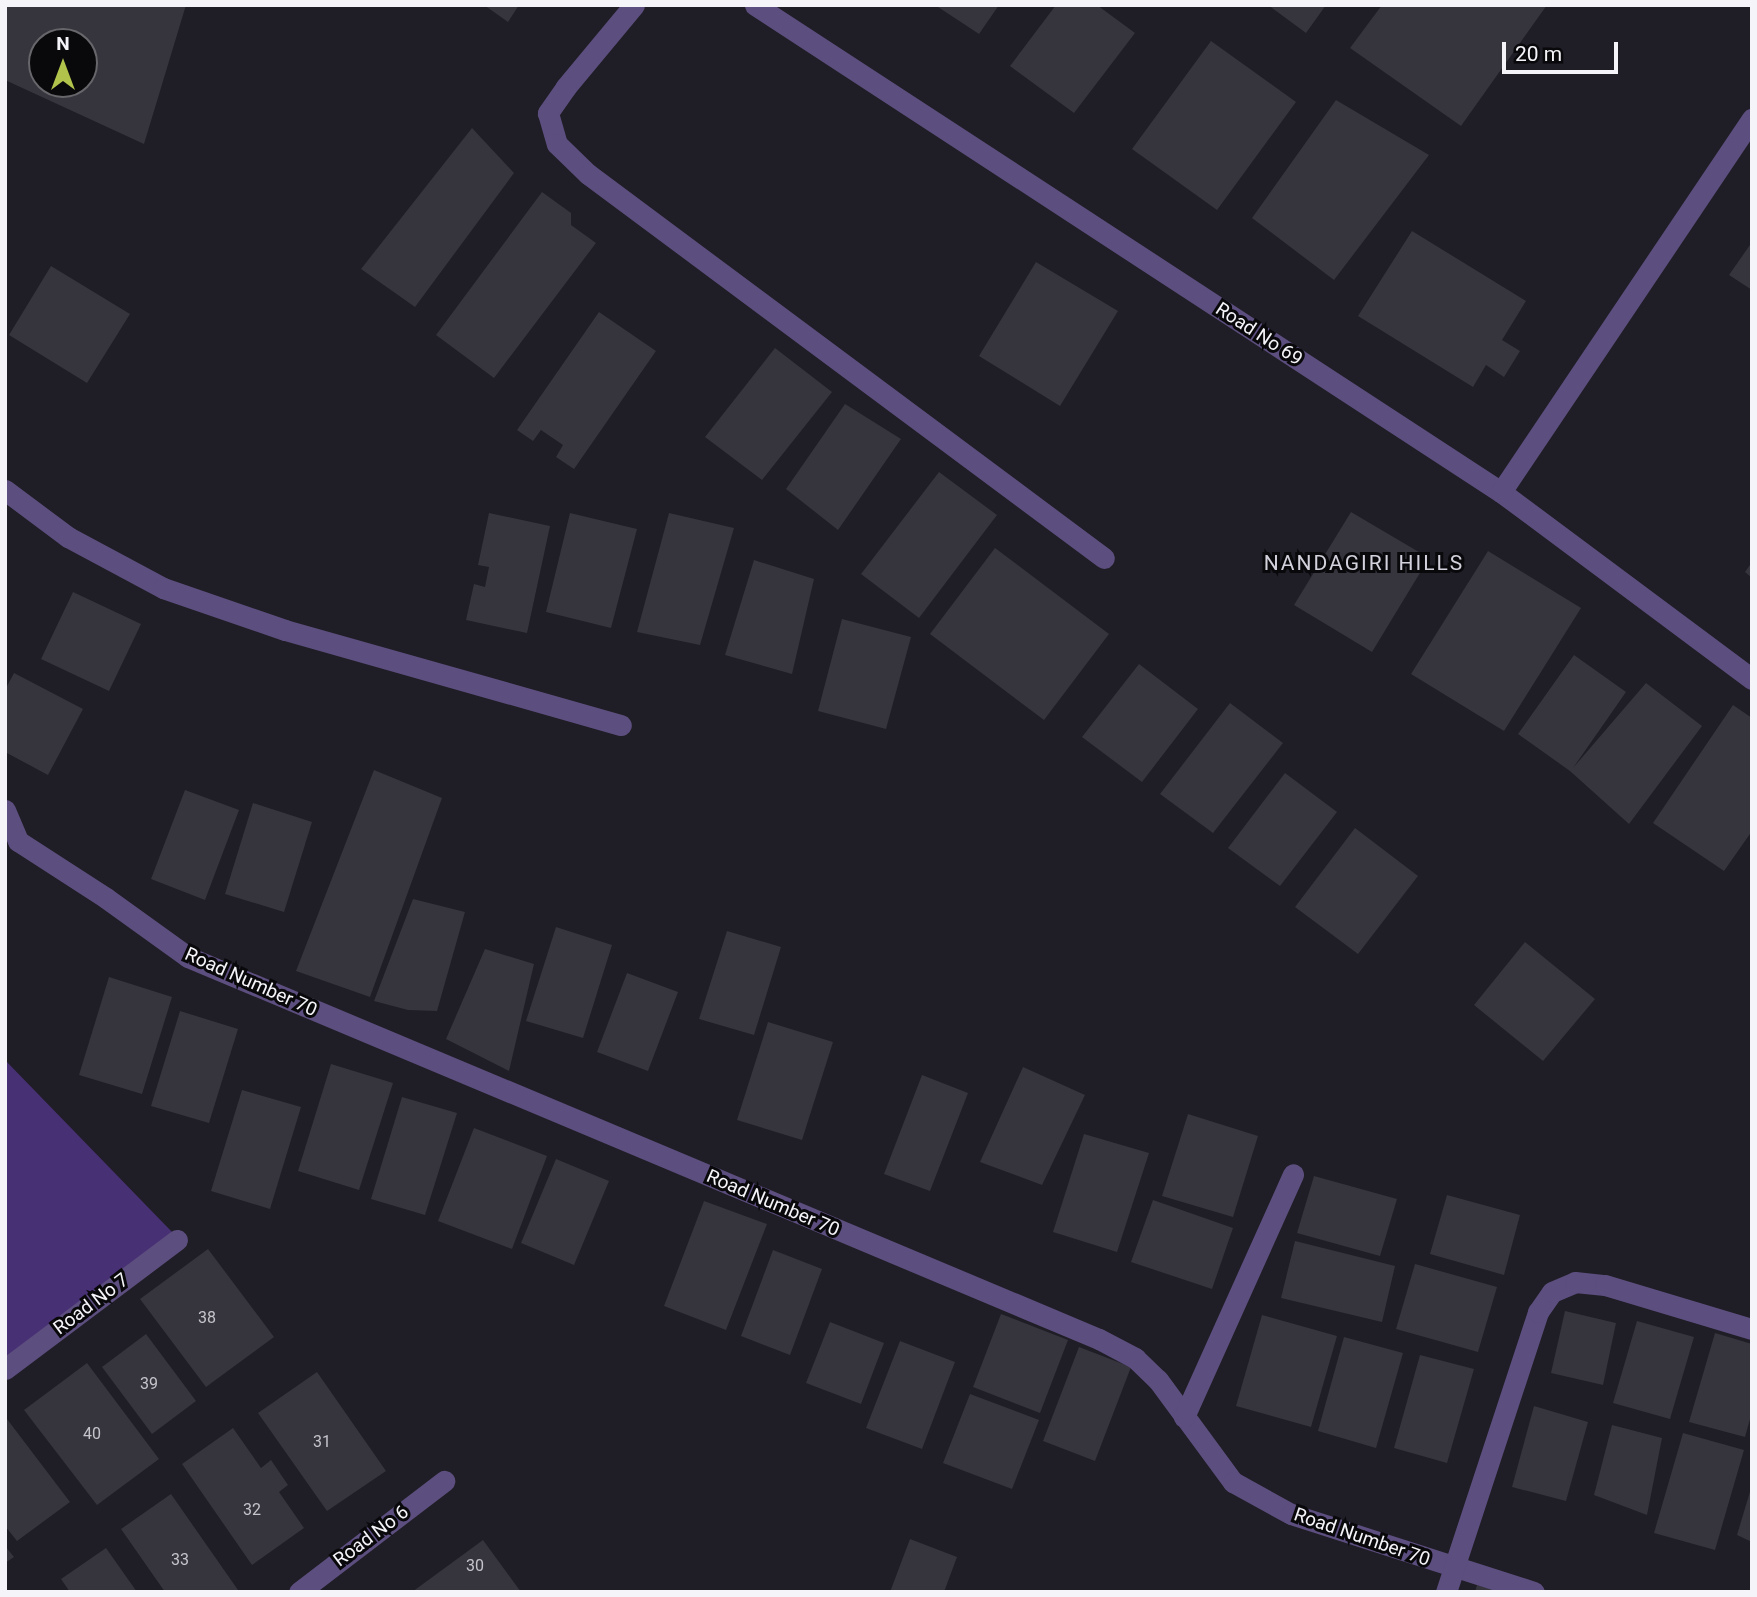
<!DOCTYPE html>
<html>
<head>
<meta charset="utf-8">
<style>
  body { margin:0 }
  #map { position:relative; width:1757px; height:1597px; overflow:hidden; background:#1f1d25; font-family:Roboto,sans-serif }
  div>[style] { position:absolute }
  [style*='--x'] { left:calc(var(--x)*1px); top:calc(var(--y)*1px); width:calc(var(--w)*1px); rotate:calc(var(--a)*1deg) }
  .green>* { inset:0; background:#483074 }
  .building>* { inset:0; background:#36343d }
  .minor>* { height:21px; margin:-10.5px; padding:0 10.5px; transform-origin:10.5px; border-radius:10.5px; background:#5c4e7e }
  span { translate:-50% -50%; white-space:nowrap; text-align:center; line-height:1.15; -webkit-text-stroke:6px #09080b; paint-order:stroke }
  .number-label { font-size:16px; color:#c5c4ca }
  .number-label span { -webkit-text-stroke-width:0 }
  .street-label { font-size:19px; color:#f5f4f9 }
  .neighbourhood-label { font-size:21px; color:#d3d1dc; letter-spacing:2px }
  .frame { position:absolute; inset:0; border:7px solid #f5f4f9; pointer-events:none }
  .north { position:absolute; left:28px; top:28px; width:70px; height:70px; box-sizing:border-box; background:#09080b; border:2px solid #67666a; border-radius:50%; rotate:0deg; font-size:19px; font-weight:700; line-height:28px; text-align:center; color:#f5f4f9 }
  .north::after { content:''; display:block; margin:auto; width:24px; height:32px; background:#b2c34c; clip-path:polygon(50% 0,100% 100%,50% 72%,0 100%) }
  .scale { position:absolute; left:1502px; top:42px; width:116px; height:32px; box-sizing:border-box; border:4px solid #f5f4f9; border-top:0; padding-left:9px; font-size:21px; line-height:24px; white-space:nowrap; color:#f5f4f9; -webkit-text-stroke:5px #09080b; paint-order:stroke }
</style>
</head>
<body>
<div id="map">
  <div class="green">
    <i style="clip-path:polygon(5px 1060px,173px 1233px,5px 1360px)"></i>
  </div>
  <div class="building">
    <i style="clip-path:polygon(evenodd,5px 5px,186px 5px,144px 144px,5px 80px,5px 5px,42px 42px,84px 42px,84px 84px,42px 84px,42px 42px)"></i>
    <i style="clip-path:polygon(484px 5px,519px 5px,508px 22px)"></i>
    <i style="clip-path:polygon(935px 5px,999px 5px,979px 34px)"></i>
    <i style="clip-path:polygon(1056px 5px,1097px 5px,1135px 33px,1074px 113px,1010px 66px)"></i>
    <i style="clip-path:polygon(1268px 5px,1326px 5px,1306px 33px)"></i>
    <i style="clip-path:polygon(1382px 5px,1547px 5px,1461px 126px,1350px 48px)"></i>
    <i style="clip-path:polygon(1211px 41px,1296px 102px,1217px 210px,1132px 149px)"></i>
    <i style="clip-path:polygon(1336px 100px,1429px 155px,1334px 280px,1252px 218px)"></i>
    <i style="clip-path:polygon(472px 128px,514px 173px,415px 307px,361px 269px)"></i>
    <i style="clip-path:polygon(542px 192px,571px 213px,571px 225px,596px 243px,494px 378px,436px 335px)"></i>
    <i style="clip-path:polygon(1412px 231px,1526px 301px,1502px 340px,1520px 351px,1504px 377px,1486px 365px,1473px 387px,1358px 316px)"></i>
    <i style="clip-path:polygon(1752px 242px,1752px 290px,1729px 275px)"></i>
    <i style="clip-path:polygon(1036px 262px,1118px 311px,1060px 406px,979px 356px)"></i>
    <i style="clip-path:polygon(51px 266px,130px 314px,87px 383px,9px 335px)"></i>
    <i style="clip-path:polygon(599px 312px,656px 351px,574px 469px,556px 457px,563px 445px,541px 430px,533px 441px,517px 430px)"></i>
    <i style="clip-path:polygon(775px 348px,832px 392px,762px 480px,705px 437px)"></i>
    <i style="clip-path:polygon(845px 404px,901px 439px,838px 530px,786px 489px)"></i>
    <i style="clip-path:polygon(939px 472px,997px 515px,919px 618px,861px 574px)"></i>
    <i style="clip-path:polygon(1351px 512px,1429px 558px,1372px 652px,1294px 605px)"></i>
    <i style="clip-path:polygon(489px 513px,550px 526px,527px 633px,466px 620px,474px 584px,485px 587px,489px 567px,478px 565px)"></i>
    <i style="clip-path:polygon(570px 513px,637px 529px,611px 628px,546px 612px)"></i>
    <i style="clip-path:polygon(669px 513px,734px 528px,700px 645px,637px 632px)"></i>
    <i style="clip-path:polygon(995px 548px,1109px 634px,1044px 720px,930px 634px)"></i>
    <i style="clip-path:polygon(1488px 551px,1581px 608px,1504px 731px,1411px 674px)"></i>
    <i style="clip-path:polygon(754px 560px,814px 579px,792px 674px,725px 655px)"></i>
    <i style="clip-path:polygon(1752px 562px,1752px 578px,1745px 572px)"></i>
    <i style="clip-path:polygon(73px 592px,141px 624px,109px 691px,41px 659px)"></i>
    <i style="clip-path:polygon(842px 619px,911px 637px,886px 729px,818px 711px)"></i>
    <i style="clip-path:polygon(1574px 655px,1626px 692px,1573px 768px,1646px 683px,1702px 726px,1629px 824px,1570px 771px,1518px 734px)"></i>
    <i style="clip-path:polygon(1139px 664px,1198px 709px,1142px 782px,1082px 737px)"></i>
    <i style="clip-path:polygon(14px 673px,83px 709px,48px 775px,5px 752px,5px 690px)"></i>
    <i style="clip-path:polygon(1230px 703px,1283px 743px,1213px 833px,1160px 794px)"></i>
    <i style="clip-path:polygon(1733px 705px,1752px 718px,1752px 831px,1724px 871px,1653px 823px)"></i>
    <i style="clip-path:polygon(374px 770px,442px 798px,370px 997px,296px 971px)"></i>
    <i style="clip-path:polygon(1285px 773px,1337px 812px,1280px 886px,1228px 848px)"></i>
    <i style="clip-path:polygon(185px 790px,239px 810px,205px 900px,151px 879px)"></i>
    <i style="clip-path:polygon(253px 803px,312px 822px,284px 912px,225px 894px)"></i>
    <i style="clip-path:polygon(1355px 828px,1418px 876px,1358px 954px,1295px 907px)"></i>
    <i style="clip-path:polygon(413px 899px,465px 912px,437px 1011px,408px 1010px,374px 1001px)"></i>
    <i style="clip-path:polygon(556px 927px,612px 945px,583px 1038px,526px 1021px)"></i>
    <i style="clip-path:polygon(727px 931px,781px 947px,754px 1035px,699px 1019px)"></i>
    <i style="clip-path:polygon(1525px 942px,1595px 999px,1543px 1061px,1474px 1005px)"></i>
    <i style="clip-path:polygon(485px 949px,534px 964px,509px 1071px,446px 1039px)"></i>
    <i style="clip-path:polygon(627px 973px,678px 992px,648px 1071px,597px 1052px)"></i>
    <i style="clip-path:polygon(109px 977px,172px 997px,142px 1094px,79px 1075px)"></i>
    <i style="clip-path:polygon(180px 1011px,238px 1029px,209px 1123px,151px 1106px)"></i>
    <i style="clip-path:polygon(768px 1022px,833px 1042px,802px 1140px,737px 1120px)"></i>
    <i style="clip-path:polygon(331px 1064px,393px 1083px,359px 1190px,298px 1171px)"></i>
    <i style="clip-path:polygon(1023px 1067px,1085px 1095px,1042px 1185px,980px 1162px)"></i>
    <i style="clip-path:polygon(922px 1075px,968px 1093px,930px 1191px,884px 1174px)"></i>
    <i style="clip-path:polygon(242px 1090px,301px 1107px,270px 1209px,211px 1191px)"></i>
    <i style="clip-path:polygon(402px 1097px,457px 1113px,425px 1215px,371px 1199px)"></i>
    <i style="clip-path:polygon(1188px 1114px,1258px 1136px,1233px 1217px,1162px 1196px)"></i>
    <i style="clip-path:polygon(474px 1128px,547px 1156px,512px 1249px,438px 1221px)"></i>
    <i style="clip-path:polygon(1084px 1134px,1149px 1153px,1117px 1252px,1053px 1232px)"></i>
    <i style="clip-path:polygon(556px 1159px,609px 1181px,574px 1265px,521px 1243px)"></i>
    <i style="clip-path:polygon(1314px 1176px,1397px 1199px,1380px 1256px,1297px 1233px)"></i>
    <i style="clip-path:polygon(1447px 1195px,1520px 1215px,1504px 1275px,1430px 1254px)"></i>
    <i style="clip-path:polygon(1153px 1200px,1233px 1228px,1212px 1289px,1131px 1262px)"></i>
    <i style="clip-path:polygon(704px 1201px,767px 1224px,726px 1330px,664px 1306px)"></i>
    <i style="clip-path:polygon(1295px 1241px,1395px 1266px,1382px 1322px,1281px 1298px)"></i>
    <i style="clip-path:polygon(208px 1249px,274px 1337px,206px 1387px,140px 1299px)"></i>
    <i style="clip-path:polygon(773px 1250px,822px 1269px,790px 1355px,741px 1336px)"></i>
    <i style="clip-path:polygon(1415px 1264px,1497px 1287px,1478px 1352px,1396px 1329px)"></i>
    <i style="clip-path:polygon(1565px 1311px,1616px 1323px,1603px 1385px,1551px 1373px)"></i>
    <i style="clip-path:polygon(1001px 1314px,1068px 1340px,1040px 1413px,973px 1387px)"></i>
    <i style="clip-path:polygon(1262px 1315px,1337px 1336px,1311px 1427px,1236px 1406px)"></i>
    <i style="clip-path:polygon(1637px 1321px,1694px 1337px,1670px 1419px,1613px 1403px)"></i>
    <i style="clip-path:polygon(830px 1322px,884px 1343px,861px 1404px,806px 1383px)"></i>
    <i style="clip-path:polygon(1715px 1333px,1752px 1344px,1752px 1412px,1745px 1437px,1689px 1422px)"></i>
    <i style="clip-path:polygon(146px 1334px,196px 1401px,152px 1434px,102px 1367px)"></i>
    <i style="clip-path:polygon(1344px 1337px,1403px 1353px,1376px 1448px,1318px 1431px)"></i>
    <i style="clip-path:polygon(900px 1341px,955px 1362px,922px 1449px,866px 1428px)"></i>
    <i style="clip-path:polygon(1079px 1347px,1131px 1367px,1095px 1461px,1043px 1441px)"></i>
    <i style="clip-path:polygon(1420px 1355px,1474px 1369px,1447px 1463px,1394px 1448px)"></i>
    <i style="clip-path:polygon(87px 1363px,159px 1459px,97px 1505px,24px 1410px)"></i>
    <i style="clip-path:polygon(317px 1372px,386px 1471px,327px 1511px,258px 1413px)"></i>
    <i style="clip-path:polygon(970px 1394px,1039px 1420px,1012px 1489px,943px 1463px)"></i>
    <i style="clip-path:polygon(1534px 1406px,1588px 1422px,1566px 1501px,1512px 1487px)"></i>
    <i style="clip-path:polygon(7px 1419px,70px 1502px,17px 1541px,5px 1526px)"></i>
    <i style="clip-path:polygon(1612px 1425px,1662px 1438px,1647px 1515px,1594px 1495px)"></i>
    <i style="clip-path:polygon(233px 1428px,261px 1468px,271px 1460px,288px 1485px,279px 1492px,304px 1528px,252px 1565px,182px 1464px)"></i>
    <i style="clip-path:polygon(1683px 1433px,1744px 1450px,1715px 1550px,1654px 1533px)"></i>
    <i style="clip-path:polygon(1752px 1485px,1752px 1542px,1737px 1535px)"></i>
    <i style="clip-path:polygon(171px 1494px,238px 1590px,236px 1592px,165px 1592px,121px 1529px)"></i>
    <i style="clip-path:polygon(910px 1539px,957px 1557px,944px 1592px,890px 1592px)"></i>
    <i style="clip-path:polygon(483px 1540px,521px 1592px,412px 1592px)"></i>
    <i style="clip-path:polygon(5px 1546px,14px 1557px,5px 1563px)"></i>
    <i style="clip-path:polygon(106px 1548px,137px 1592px,70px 1592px,61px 1579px)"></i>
    <i style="clip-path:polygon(1477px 1585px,1502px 1592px,1475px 1592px)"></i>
  </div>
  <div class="minor">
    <i style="--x:634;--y:5;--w:107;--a:129.7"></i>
    <i style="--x:566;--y:87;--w:32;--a:125"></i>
    <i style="--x:548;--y:113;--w:32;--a:74"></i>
    <i style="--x:557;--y:144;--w:43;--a:44.1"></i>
    <i style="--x:588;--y:174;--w:643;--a:36.66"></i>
    <i style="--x:755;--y:5;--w:891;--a:33.14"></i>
    <i style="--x:1501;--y:492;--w:313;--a:36.7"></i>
    <i style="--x:5;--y:490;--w:79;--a:36.7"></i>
    <i style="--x:68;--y:537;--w:108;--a:28.2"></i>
    <i style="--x:163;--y:588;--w:129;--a:19"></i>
    <i style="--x:285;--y:630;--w:349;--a:15.8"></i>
    <i style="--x:1501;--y:492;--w:450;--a:-56.1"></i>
    <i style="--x:5;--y:810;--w:34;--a:67"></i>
    <i style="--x:18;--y:841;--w:105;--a:32.9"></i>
    <i style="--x:106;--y:898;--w:101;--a:35.7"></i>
    <i style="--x:188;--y:957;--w:988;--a:22.75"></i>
    <i style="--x:1099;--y:1339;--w:41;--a:27.8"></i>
    <i style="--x:1135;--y:1358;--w:32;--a:44"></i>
    <i style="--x:1158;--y:1380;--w:127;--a:53.7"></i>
    <i style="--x:1233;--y:1482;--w:66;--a:28.9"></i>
    <i style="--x:1291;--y:1514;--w:255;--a:17.8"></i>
    <i style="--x:5;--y:1369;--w:215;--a:-36.9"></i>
    <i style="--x:1184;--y:1417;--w:266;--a:-65.8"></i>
    <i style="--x:299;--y:1592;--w:183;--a:-37.4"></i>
    <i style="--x:1446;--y:1592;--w:295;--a:-71.8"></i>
    <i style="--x:1538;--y:1312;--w:24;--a:-55"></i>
    <i style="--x:1552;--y:1292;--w:25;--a:-23"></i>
    <i style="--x:1575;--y:1282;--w:30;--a:6"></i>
    <i style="--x:1605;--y:1285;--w:153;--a:16.7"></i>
  </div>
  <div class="number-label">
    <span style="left:207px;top:1318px">38</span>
    <span style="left:149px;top:1384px">39</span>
    <span style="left:92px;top:1434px">40</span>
    <span style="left:322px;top:1442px">31</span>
    <span style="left:252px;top:1510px">32</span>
    <span style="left:180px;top:1560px">33</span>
    <span style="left:475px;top:1566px">30</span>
  </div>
  <div class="street-label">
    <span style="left:1259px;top:334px;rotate:33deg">Road No 69</span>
    <span style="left:251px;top:982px;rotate:24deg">Road Number 70</span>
    <span style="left:773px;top:1203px;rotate:23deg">Road Number 70</span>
    <span style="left:91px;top:1304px;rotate:-37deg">Road No 7</span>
    <span style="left:371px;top:1536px;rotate:-37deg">Road No 6</span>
    <span style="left:1362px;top:1537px;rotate:19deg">Road Number 70</span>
  </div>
  <div class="neighbourhood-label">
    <span style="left:1364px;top:563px">NANDAGIRI HILLS</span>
  </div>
  <div class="frame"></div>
  <div class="north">N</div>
  <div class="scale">20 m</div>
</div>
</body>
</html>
